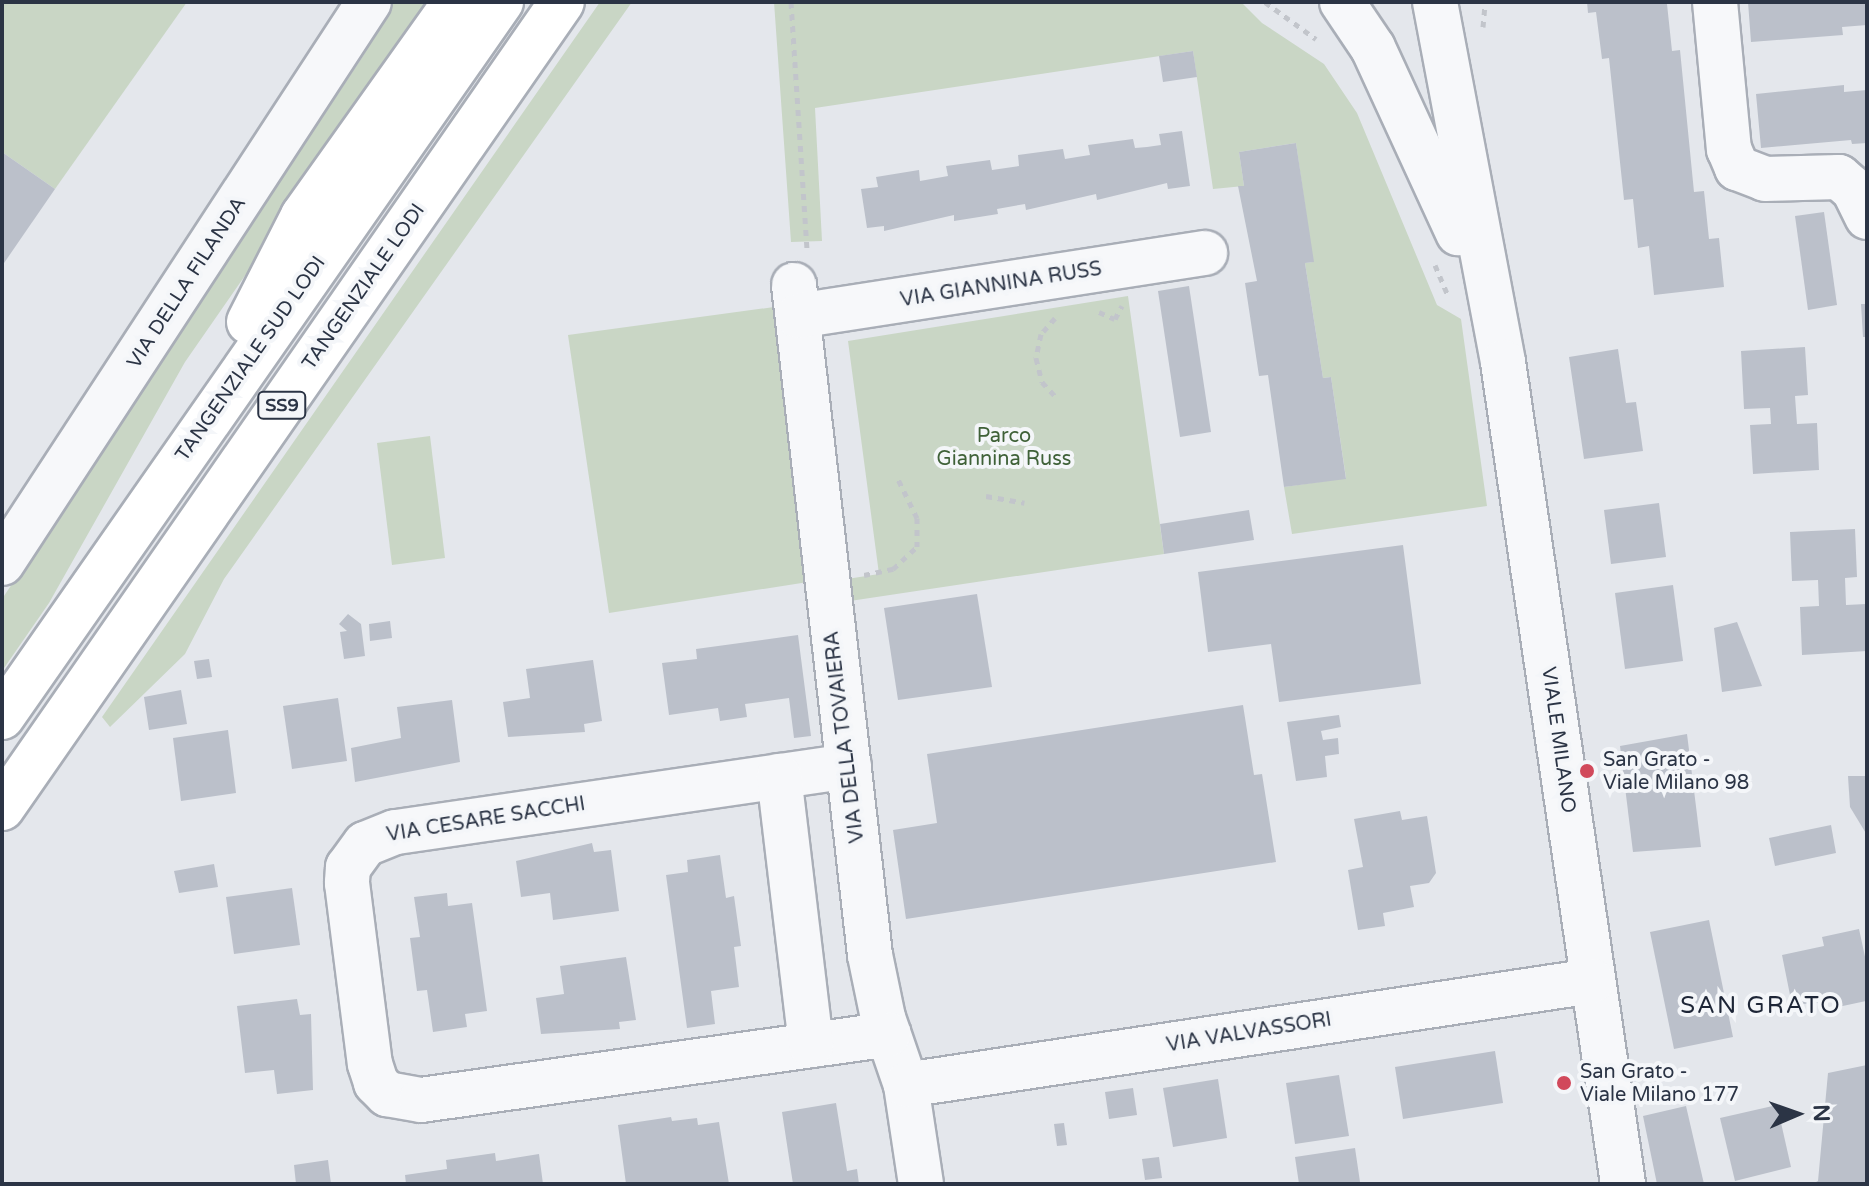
<!DOCTYPE html>
<html>
<head>
<meta charset="utf-8">
<style>
  body { margin:0 }
  #map { position:relative; width:1869px; height:1186px; overflow:hidden; background:#e4e7ec; font-family:"Varela Round",sans-serif }
  div>[style] { position:absolute }
  [style*='--x'] { left:calc(var(--x)*1px); top:calc(var(--y)*1px); width:calc(var(--w)*1px); rotate:calc(var(--a)*1deg) }
  .green>* { inset:0; background:#c9d6c5 }
  .building>* { inset:0; background:#bbc0ca }
  .path>* { height:5px; margin-top:-2.5px; transform-origin:0; background:repeating-linear-gradient(90deg,#c2c5cb 0 6px,transparent 0 12px) }
  .roads { filter:drop-shadow(2px 0 #a9aeb7) drop-shadow(-2px 0 #a9aeb7) drop-shadow(0 2px #a9aeb7) drop-shadow(0 -2px #a9aeb7) }
  .minor>* { height:44px; margin:-22px; padding:0 22px; transform-origin:22px; border-radius:22px; background:#f7f8fa }
  .highway>* { height:44px; margin:-22px; padding:0 22px; transform-origin:22px; border-radius:22px; background:#fff }
  .dots>* { width:22px; height:22px; translate:-50% -50%; box-sizing:border-box; border:4px solid #f4f6f9; border-radius:50% }
  span { translate:-50% -50%; white-space:nowrap; text-align:center; line-height:1.15; -webkit-text-stroke:8px #f4f6f9; paint-order:stroke }
  .shield-label span { padding:2px 6px; background:#f4f6f9; border:2px solid; border-radius:6px; -webkit-text-stroke-width:0 }
  .shield-label { font-size:18px; color:#2b3445; font-weight:700 }
  .street-label { font-size:20px; color:#2b3445 }
  .park-label { font-size:20px; color:#3f6138 }
  .poi-label { font-size:20px; color:#2b3445 }
  .left { translate:0 -50%; text-align:left }
  .quarter-label { font-size:24px; color:#1d2536; letter-spacing:2px }
  .frame { position:absolute; inset:0; border:4px solid #2b3445; pointer-events:none }
  .north { position:absolute; left:1757px; top:1074px; width:80px; height:80px; -webkit-text-stroke:6px #f4f6f9; paint-order:stroke; rotate:88deg; font-size:22px; font-weight:700; line-height:32px; text-align:center; color:#2b3445 }
  .north::after { content:''; display:block; margin:auto; width:28px; height:36px; background:#2b3445; clip-path:polygon(50% 0,100% 100%,50% 72%,0 100%) }
</style>
</head>
<body>
<div id="map">
  <div class="green">
    <i style="clip-path:polygon(2px 2px,187px 2px,55px 189px,2px 152px)"></i>
    <i style="clip-path:polygon(393px 2px,435px 2px,185px 362px,49px 603px,2px 671px,2px 599px,363px 56px)"></i>
    <i style="clip-path:polygon(600px 2px,632px 2px,224px 579px,185px 654px,110px 727px,102px 717px)"></i>
    <i style="clip-path:polygon(774px 2px,1241px 2px,1262px 23px,1324px 64px,1357px 113px,1437px 305px,1461px 319px,1487px 506px,1292px 534px,1284px 487px,1346px 478px,1331px 377px,1323px 378px,1305px 263px,1313px 262px,1296px 143px,1239px 152px,1244px 186px,1213px 189px,1193px 51px,815px 108px,822px 241px,791px 242px)"></i>
    <i style="clip-path:polygon(1128px 296px,1164px 554px,850px 601px,847px 579px,879px 574px,848px 341px)"></i>
    <i style="clip-path:polygon(774px 307px,808px 582px,609px 613px,568px 335px)"></i>
    <i style="clip-path:polygon(430px 436px,445px 558px,392px 565px,377px 443px)"></i>
  </div>
  <div class="building">
    <i style="clip-path:polygon(1587px 2px,1667px 4px,1672px 51px,1680px 50px,1694px 192px,1704px 191px,1709px 239px,1719px 238px,1724px 287px,1654px 295px,1649px 246px,1638px 248px,1633px 199px,1624px 200px,1609px 58px,1602px 59px,1596px 12px,1588px 13px)"></i>
    <i style="clip-path:polygon(1748px 2px,1867px 2px,1867px 25px,1842px 27px,1843px 35px,1751px 42px)"></i>
    <i style="clip-path:polygon(1193px 51px,1197px 77px,1163px 82px,1159px 56px)"></i>
    <i style="clip-path:polygon(1844px 85px,1844px 92px,1867px 90px,1867px 143px,1852px 144px,1851px 140px,1761px 148px,1756px 94px)"></i>
    <i style="clip-path:polygon(1182px 131px,1190px 186px,1168px 189px,1167px 183px,1097px 200px,1096px 194px,1026px 210px,1025px 204px,997px 209px,998px 214px,954px 221px,954px 215px,884px 231px,884px 226px,867px 228px,861px 189px,878px 187px,876px 177px,919px 170px,920px 181px,948px 176px,946px 166px,990px 160px,992px 170px,1019px 166px,1018px 155px,1063px 149px,1065px 159px,1077px 157px,1090px 155px,1088px 145px,1133px 139px,1135px 148px,1147px 147px,1161px 145px,1159px 134px)"></i>
    <i style="clip-path:polygon(1296px 143px,1314px 262px,1305px 263px,1323px 378px,1331px 377px,1346px 479px,1284px 487px,1268px 375px,1259px 376px,1245px 283px,1257px 281px,1238px 186px,1244px 186px,1239px 152px)"></i>
    <i style="clip-path:polygon(2px 152px,55px 189px,2px 266px)"></i>
    <i style="clip-path:polygon(1824px 212px,1837px 305px,1808px 310px,1795px 216px)"></i>
    <i style="clip-path:polygon(1189px 286px,1211px 432px,1180px 437px,1158px 291px)"></i>
    <i style="clip-path:polygon(1861px 304px,1867px 304px,1867px 337px,1863px 337px)"></i>
    <i style="clip-path:polygon(1805px 347px,1808px 395px,1795px 396px,1797px 424px,1817px 423px,1819px 470px,1753px 474px,1750px 425px,1771px 424px,1770px 408px,1744px 409px,1741px 351px)"></i>
    <i style="clip-path:polygon(1618px 349px,1626px 403px,1636px 402px,1643px 451px,1584px 459px,1569px 357px)"></i>
    <i style="clip-path:polygon(1659px 503px,1666px 557px,1611px 564px,1604px 510px)"></i>
    <i style="clip-path:polygon(1249px 510px,1254px 540px,1164px 554px,1160px 524px)"></i>
    <i style="clip-path:polygon(1855px 529px,1857px 577px,1845px 578px,1846px 605px,1866px 604px,1867px 651px,1802px 655px,1800px 607px,1819px 606px,1818px 580px,1792px 581px,1790px 532px)"></i>
    <i style="clip-path:polygon(1403px 545px,1421px 684px,1279px 702px,1271px 644px,1208px 652px,1198px 572px)"></i>
    <i style="clip-path:polygon(1673px 585px,1683px 661px,1625px 669px,1615px 593px)"></i>
    <i style="clip-path:polygon(977px 594px,992px 687px,898px 700px,884px 608px)"></i>
    <i style="clip-path:polygon(348px 614px,361px 624px,365px 656px,344px 659px,340px 632px,347px 631px,339px 624px)"></i>
    <i style="clip-path:polygon(390px 621px,392px 638px,370px 641px,369px 624px)"></i>
    <i style="clip-path:polygon(1737px 622px,1762px 686px,1722px 692px,1714px 628px)"></i>
    <i style="clip-path:polygon(798px 635px,811px 736px,794px 738px,789px 698px,745px 704px,747px 717px,720px 721px,718px 708px,669px 715px,662px 663px,697px 659px,696px 649px)"></i>
    <i style="clip-path:polygon(209px 659px,212px 677px,197px 679px,194px 661px)"></i>
    <i style="clip-path:polygon(593px 660px,602px 721px,584px 724px,585px 732px,508px 737px,503px 702px,530px 698px,526px 669px)"></i>
    <i style="clip-path:polygon(181px 690px,187px 724px,149px 730px,144px 697px)"></i>
    <i style="clip-path:polygon(338px 698px,347px 761px,292px 769px,283px 706px)"></i>
    <i style="clip-path:polygon(452px 700px,460px 762px,355px 782px,351px 748px,401px 738px,397px 707px)"></i>
    <i style="clip-path:polygon(1243px 705px,1254px 775px,1262px 774px,1276px 862px,906px 919px,893px 830px,937px 823px,927px 754px)"></i>
    <i style="clip-path:polygon(1339px 715px,1341px 727px,1321px 731px,1323px 740px,1338px 738px,1339px 754px,1325px 756px,1327px 777px,1296px 781px,1287px 722px)"></i>
    <i style="clip-path:polygon(228px 730px,236px 793px,181px 801px,173px 738px)"></i>
    <i style="clip-path:polygon(1687px 734px,1701px 847px,1633px 852px,1620px 746px)"></i>
    <i style="clip-path:polygon(1848px 776px,1867px 776px,1867px 835px,1850px 807px)"></i>
    <i style="clip-path:polygon(1400px 811px,1402px 820px,1427px 816px,1436px 873px,1429px 883px,1410px 886px,1414px 907px,1383px 913px,1385px 926px,1358px 930px,1348px 870px,1363px 867px,1354px 819px)"></i>
    <i style="clip-path:polygon(1831px 825px,1836px 853px,1775px 866px,1769px 838px)"></i>
    <i style="clip-path:polygon(592px 843px,594px 852px,611px 850px,619px 911px,553px 920px,550px 893px,521px 897px,516px 861px)"></i>
    <i style="clip-path:polygon(720px 855px,726px 898px,734px 896px,741px 946px,734px 947px,739px 987px,711px 991px,715px 1024px,687px 1028px,666px 875px,688px 872px,687px 860px)"></i>
    <i style="clip-path:polygon(214px 864px,218px 887px,179px 893px,174px 871px)"></i>
    <i style="clip-path:polygon(292px 888px,300px 945px,234px 954px,226px 897px)"></i>
    <i style="clip-path:polygon(447px 893px,448px 906px,472px 903px,487px 1011px,465px 1014px,467px 1027px,433px 1032px,427px 990px,417px 991px,410px 938px,420px 937px,414px 897px)"></i>
    <i style="clip-path:polygon(1709px 920px,1733px 1037px,1674px 1049px,1650px 932px)"></i>
    <i style="clip-path:polygon(1859px 929px,1867px 966px,1866px 1001px,1838px 1007px,1836px 1001px,1792px 1005px,1782px 955px,1824px 946px,1822px 937px)"></i>
    <i style="clip-path:polygon(626px 957px,636px 1020px,619px 1022px,620px 1029px,541px 1034px,536px 998px,564px 994px,560px 966px)"></i>
    <i style="clip-path:polygon(297px 999px,300px 1015px,311px 1014px,313px 1090px,277px 1094px,274px 1070px,245px 1073px,237px 1006px)"></i>
    <i style="clip-path:polygon(1495px 1051px,1503px 1103px,1403px 1119px,1395px 1067px)"></i>
    <i style="clip-path:polygon(1867px 1065px,1867px 1184px,1812px 1184px,1818px 1181px,1828px 1073px)"></i>
    <i style="clip-path:polygon(1339px 1075px,1349px 1136px,1295px 1144px,1286px 1083px)"></i>
    <i style="clip-path:polygon(1218px 1079px,1227px 1138px,1173px 1147px,1163px 1088px)"></i>
    <i style="clip-path:polygon(1133px 1088px,1137px 1115px,1109px 1119px,1105px 1092px)"></i>
    <i style="clip-path:polygon(836px 1103px,847px 1171px,857px 1169px,859px 1184px,793px 1184px,782px 1112px)"></i>
    <i style="clip-path:polygon(1777px 1105px,1791px 1167px,1735px 1181px,1720px 1118px)"></i>
    <i style="clip-path:polygon(1686px 1106px,1704px 1184px,1657px 1184px,1643px 1116px)"></i>
    <i style="clip-path:polygon(671px 1117px,672px 1121px,697px 1118px,698px 1125px,719px 1122px,729px 1184px,626px 1184px,618px 1125px)"></i>
    <i style="clip-path:polygon(1064px 1123px,1067px 1145px,1057px 1146px,1054px 1124px)"></i>
    <i style="clip-path:polygon(1355px 1148px,1360px 1182px,1299px 1184px,1295px 1157px)"></i>
    <i style="clip-path:polygon(495px 1153px,496px 1161px,539px 1154px,543px 1184px,406px 1184px,405px 1175px,447px 1169px,446px 1160px)"></i>
    <i style="clip-path:polygon(1159px 1157px,1162px 1178px,1145px 1180px,1142px 1159px)"></i>
    <i style="clip-path:polygon(328px 1160px,331px 1184px,296px 1184px,294px 1165px)"></i>
  </div>
  <div class="path">
    <i style="--x:791;--y:2;--w:248;--a:86.3"></i>
    <i style="--x:1265;--y:2;--w:63;--a:36"></i>
    <i style="--x:1483;--y:27;--w:25;--a:-85"></i>
    <i style="--x:1435;--y:265;--w:34;--a:67"></i>
    <i style="--x:1099;--y:312;--w:17;--a:24"></i>
    <i style="--x:1115;--y:319;--w:15;--a:-62"></i>
    <i style="--x:1055;--y:318;--w:21;--a:131"></i>
    <i style="--x:1041;--y:334;--w:25;--a:102"></i>
    <i style="--x:1036;--y:358;--w:25;--a:76"></i>
    <i style="--x:1042;--y:382;--w:21;--a:47"></i>
    <i style="--x:986;--y:496;--w:39;--a:10"></i>
    <i style="--x:864;--y:575;--w:30;--a:-12"></i>
    <i style="--x:893;--y:569;--w:33;--a:-43"></i>
    <i style="--x:917;--y:547;--w:29;--a:-90"></i>
    <i style="--x:917;--y:518;--w:43;--a:-116"></i>
  </div>
  <div class="roads">
    <div class="minor">
      <i style="--x:1342;--y:2;--w:55;--a:56"></i>
      <i style="--x:1373;--y:48;--w:204;--a:65.3"></i>
      <i style="--x:1435;--y:2;--w:366;--a:79.3"></i>
      <i style="--x:1503;--y:362;--w:831;--a:81.69"></i>
      <i style="--x:1715;--y:2;--w:148;--a:84.6"></i>
      <i style="--x:1729;--y:149;--w:21;--a:67"></i>
      <i style="--x:1737;--y:168;--w:30;--a:21"></i>
      <i style="--x:1765;--y:179;--w:74;--a:-1.5"></i>
      <i style="--x:1839;--y:177;--w:20;--a:41"></i>
      <i style="--x:1854;--y:190;--w:30;--a:64"></i>
      <i style="--x:794;--y:285;--w:674;--a:83.53"></i>
      <i style="--x:870;--y:955;--w:64;--a:78.3"></i>
      <i style="--x:883;--y:1018;--w:71;--a:71.1"></i>
      <i style="--x:906;--y:1085;--w:100;--a:81.4"></i>
      <i style="--x:798;--y:316;--w:412;--a:-8.8"></i>
      <i style="--x:2;--y:563;--w:670;--a:-56.81"></i>
      <i style="--x:849;--y:766;--w:459;--a:171.7"></i>
      <i style="--x:395;--y:832;--w:32;--a:158"></i>
      <i style="--x:365;--y:844;--w:29;--a:126"></i>
      <i style="--x:348;--y:867;--w:16;--a:94"></i>
      <i style="--x:347;--y:883;--w:182;--a:82.8"></i>
      <i style="--x:370;--y:1064;--w:20;--a:72"></i>
      <i style="--x:376;--y:1083;--w:16;--a:45"></i>
      <i style="--x:387;--y:1094;--w:35;--a:10"></i>
      <i style="--x:421;--y:1100;--w:472;--a:-8"></i>
      <i style="--x:779;--y:776;--w:271;--a:83.2"></i>
      <i style="--x:906;--y:1085;--w:694;--a:-8.62"></i>
    </div>
    <div class="highway">
      <i style="--x:249;--y:322;--w:119;--a:-63"></i>
      <i style="--x:303;--y:216;--w:262;--a:-54.6"></i>
      <i style="--x:2;--y:717;--w:872;--a:-55.09"></i>
      <i style="--x:2;--y:808;--w:981;--a:-55.21"></i>
    </div>
  </div>
  <div class="dots">
    <i style="left:1587px;top:771px;background:#d1495b"></i>
    <i style="left:1564px;top:1083px;background:#d1495b"></i>
  </div>
  <div class="shield-label">
    <span style="left:282px;top:405px">SS9</span>
  </div>
  <div class="street-label">
    <span style="left:187px;top:283px;rotate:-57deg">VIA DELLA FILANDA</span>
    <span style="left:1001px;top:285px;rotate:-9deg">VIA GIANNINA RUSS</span>
    <span style="left:364px;top:287px;rotate:-55deg">TANGENZIALE LODI</span>
    <span style="left:251px;top:359px;rotate:-55deg">TANGENZIALE SUD LODI</span>
    <span style="left:845px;top:737px;rotate:-97deg">VIA DELLA TOVAIERA</span>
    <span style="left:1558px;top:740px;rotate:82deg">VIALE MILANO</span>
    <span style="left:486px;top:820px;rotate:-9deg">VIA CESARE SACCHI</span>
    <span style="left:1249px;top:1033px;rotate:-9deg">VIA VALVASSORI</span>
  </div>
  <div class="park-label">
    <span style="left:1004px;top:448px">Parco<br>Giannina Russ</span>
  </div>
  <div class="poi-label">
    <span class="left" style="left:1603px;top:772px">San Grato -<br>Viale Milano 98</span>
    <span class="left" style="left:1580px;top:1084px">San Grato -<br>Viale Milano 177</span>
  </div>
  <div class="quarter-label">
    <span style="left:1761px;top:1006px">SAN GRATO</span>
  </div>
  <div class="frame"></div>
  <div class="north">N</div>
</div>
</body>
</html>
